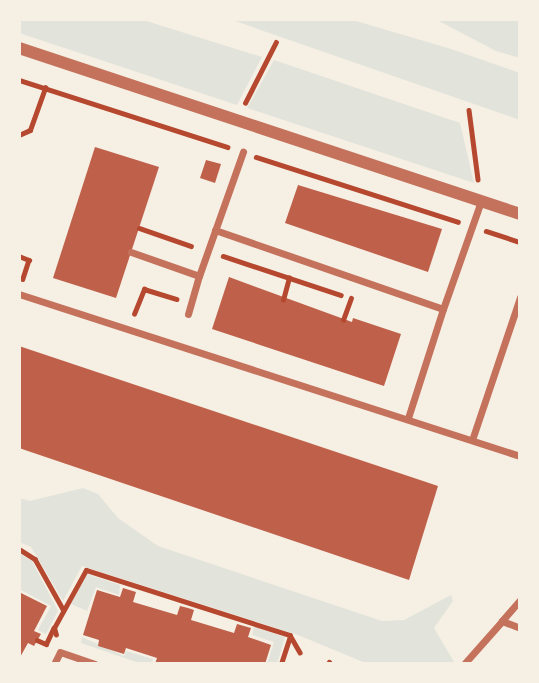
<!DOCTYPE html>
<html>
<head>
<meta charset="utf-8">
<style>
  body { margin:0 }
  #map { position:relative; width:539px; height:683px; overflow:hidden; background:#f6efe4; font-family:"Sofia Sans Condensed",sans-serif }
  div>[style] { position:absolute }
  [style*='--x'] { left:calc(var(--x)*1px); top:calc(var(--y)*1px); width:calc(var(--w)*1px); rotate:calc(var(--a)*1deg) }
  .green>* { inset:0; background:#e2e4dc }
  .building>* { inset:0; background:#bf614a }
  .path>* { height:4.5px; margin:-2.25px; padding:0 2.25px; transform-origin:2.25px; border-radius:2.25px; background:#b5482f }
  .minor>* { height:7px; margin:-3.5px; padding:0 3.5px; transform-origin:3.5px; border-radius:3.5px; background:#c5725c }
  .tertiary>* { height:12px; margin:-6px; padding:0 6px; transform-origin:6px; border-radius:6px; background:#c5725c }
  span { translate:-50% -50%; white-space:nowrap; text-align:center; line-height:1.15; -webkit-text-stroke:5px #f6efe4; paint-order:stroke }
  .frame { position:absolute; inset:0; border:21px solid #f6efe4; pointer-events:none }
</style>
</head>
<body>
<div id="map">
  <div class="green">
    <i style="clip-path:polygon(19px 19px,140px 19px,262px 57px,237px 105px,19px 33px)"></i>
    <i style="clip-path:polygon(229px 19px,349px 19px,448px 48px,520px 73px,520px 120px)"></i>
    <i style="clip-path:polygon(435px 19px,520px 19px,520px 58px,496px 51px)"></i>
    <i style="clip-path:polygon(274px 60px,460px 123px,474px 183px,247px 108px)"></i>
    <i style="clip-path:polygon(83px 488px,98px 494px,118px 518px,158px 546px,382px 621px,404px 620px,451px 595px,453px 601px,434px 628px,454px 662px,368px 664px,298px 635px,82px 566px,63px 601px,31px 547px,19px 542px,19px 498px,30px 501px)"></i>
    <i style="clip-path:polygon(19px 553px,32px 561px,58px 611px,46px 634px,38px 630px,51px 606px,19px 589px)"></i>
    <i style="clip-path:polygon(87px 574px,120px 585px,119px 595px,96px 587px,87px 611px,71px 604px)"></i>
    <i style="clip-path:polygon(254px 627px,285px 637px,277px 664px,267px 664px,274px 642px,252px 635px)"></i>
    <i style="clip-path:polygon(82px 637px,124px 656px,126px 651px,153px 659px,152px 664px,142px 664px,81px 643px)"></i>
  </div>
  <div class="building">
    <i style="clip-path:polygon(95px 147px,159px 167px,116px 298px,53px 278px)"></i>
    <i style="clip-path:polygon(206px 160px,221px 164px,215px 183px,200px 178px)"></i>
    <i style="clip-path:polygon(298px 185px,442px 229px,428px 272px,285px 223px)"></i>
    <i style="clip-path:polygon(229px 277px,352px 322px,353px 318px,401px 334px,384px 386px,212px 329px)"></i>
    <i style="clip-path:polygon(19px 346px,438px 486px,409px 580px,19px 448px)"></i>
    <i style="clip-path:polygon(123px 588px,136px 592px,133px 602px,177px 615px,180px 606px,188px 608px,194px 610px,191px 620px,234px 633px,237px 624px,251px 628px,248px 637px,271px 645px,265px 664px,155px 664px,157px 658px,126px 648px,124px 654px,98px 646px,99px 640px,83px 635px,97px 590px,120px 597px)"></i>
    <i style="clip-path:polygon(19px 592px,47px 606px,34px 631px,41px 634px,34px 646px,28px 643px,19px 659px)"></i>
  </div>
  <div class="path">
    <i style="--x:19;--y:80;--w:219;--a:17.8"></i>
    <i style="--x:245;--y:103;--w:68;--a:-63.1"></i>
    <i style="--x:469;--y:110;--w:70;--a:82.6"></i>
    <i style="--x:19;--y:135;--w:12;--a:-24"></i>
    <i style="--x:30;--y:130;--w:45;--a:-70.3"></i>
    <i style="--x:256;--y:157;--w:212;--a:17.8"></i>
    <i style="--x:139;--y:228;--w:55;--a:19.1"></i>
    <i style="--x:486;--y:231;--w:36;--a:18"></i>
    <i style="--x:19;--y:256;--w:11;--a:22"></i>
    <i style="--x:29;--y:260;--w:20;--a:108"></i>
    <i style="--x:223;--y:256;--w:124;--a:18.3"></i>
    <i style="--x:283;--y:300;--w:23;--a:-75"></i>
    <i style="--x:134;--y:314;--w:27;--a:-68"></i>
    <i style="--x:144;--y:289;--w:34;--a:17"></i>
    <i style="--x:343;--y:320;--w:23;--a:-70"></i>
    <i style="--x:19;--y:549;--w:19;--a:32"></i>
    <i style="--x:35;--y:559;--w:57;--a:60.8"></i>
    <i style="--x:56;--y:635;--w:7;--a:-106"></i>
    <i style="--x:54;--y:628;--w:66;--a:-61.1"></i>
    <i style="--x:86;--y:570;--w:214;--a:17.7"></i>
    <i style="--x:290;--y:635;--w:20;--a:60"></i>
    <i style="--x:37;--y:640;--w:10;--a:24"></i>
    <i style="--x:46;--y:644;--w:17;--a:-65"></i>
    <i style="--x:281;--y:664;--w:29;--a:-72"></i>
    <i style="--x:328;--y:664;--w:2;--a:-63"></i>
  </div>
  <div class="minor">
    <i style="--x:215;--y:230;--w:241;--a:19.1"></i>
    <i style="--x:443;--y:309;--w:114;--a:107.8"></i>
    <i style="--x:131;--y:252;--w:72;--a:19.4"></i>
    <i style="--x:199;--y:276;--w:132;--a:-70.5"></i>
    <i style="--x:19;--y:294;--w:527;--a:17.92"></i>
    <i style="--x:443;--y:309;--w:114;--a:-70.6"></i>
    <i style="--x:188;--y:314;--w:40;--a:-74"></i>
    <i style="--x:472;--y:440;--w:151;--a:-71.4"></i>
    <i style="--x:520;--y:600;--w:28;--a:131"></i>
    <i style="--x:502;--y:621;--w:19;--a:21"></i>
    <i style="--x:54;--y:664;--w:13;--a:-63"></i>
    <i style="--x:60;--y:652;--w:37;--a:19"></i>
    <i style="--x:464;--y:664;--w:57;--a:-48.5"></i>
  </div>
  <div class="tertiary">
    <i style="--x:19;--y:48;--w:528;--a:18.33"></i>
  </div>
  <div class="frame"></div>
</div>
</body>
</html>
